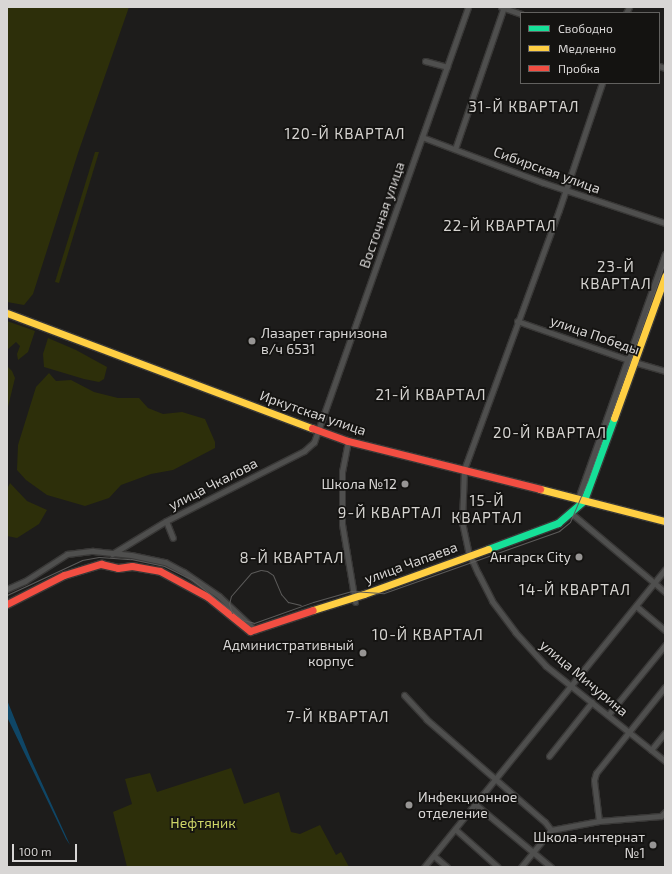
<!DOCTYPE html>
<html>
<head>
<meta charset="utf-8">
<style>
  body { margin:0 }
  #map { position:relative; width:672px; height:874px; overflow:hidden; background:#1d1c1b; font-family:"Exo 2",sans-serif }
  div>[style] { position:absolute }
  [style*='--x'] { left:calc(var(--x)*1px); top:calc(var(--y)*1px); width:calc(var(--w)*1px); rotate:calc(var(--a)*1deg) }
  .green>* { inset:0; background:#2d2f0a }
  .water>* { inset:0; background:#0f4666 }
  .roads { filter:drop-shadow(1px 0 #393837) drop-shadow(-1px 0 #393837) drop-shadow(0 1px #393837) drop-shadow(0 -1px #393837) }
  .street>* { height:5px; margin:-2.5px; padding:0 2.5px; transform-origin:2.5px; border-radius:2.5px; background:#4f4f4e }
  .fast>* { height:7px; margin:-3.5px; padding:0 3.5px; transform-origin:3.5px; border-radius:3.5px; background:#16e098 }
  .slow>* { height:7px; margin:-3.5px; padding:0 3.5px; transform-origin:3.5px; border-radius:3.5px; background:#ffcf43 }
  .jam>* { height:7px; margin:-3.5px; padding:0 3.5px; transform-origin:3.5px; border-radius:3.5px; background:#f24e42 }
  .tram>* { height:1px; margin:-0.5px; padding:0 0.5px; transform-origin:0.5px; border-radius:0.5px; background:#5c5b5a }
  .dots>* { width:11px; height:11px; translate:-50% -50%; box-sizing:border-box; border:2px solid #141311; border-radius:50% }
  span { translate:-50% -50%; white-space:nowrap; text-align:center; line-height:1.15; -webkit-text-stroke:3.5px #141311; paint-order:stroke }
  .street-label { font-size:14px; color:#d8d6d5 }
  .poi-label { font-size:14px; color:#d8d6d5 }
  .left { translate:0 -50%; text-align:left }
  .right { translate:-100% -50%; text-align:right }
  .park-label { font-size:14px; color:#cdd466 }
  .neighbourhood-label { font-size:15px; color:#d5d3d0; letter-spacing:1px }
  .frame { position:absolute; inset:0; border:8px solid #d8d6d5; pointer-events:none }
  .legend { position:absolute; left:520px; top:12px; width:140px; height:72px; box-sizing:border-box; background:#141311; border:1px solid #62615f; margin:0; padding:5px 7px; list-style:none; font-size:12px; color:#d8d6d5 }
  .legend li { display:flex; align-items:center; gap:8px; height:20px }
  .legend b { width:20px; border:1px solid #62615f }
  .scale { position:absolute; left:12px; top:844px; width:65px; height:18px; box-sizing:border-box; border:2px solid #d8d6d5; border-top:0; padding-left:5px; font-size:12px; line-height:14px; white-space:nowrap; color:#d8d6d5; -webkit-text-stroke:3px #141311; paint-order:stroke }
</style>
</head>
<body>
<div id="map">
  <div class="green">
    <i style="clip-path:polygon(7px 7px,129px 7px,78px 153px,33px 294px,24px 305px,7px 302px)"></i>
    <i style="clip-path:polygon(95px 152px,99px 152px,59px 283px,55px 282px)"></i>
    <i style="clip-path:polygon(7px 321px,35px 331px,28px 352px,18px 360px,17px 354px,20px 346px,16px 342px,7px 350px)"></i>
    <i style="clip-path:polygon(48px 338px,76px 350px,107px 367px,104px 379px,99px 382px,84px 379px,44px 367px,43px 354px)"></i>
    <i style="clip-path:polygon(7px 366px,12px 371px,15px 378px,7px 411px)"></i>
    <i style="clip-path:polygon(49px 373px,56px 381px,71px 380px,94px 392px,118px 398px,139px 398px,148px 408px,163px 414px,182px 412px,205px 419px,215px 442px,215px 448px,173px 470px,151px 474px,121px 485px,109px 498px,85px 506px,47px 495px,26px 480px,17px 470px,18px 445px,36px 387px)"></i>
    <i style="clip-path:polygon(10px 483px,27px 501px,47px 510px,39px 524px,17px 538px,7px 536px,7px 489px)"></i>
    <i style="clip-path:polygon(231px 768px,244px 804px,279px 792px,291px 832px,300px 834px,320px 825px,336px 855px,341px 852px,349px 867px,127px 867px,113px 812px,132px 804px,125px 779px,150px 773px,157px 792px)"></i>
  </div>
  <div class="water">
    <i style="clip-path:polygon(7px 700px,30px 757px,70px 845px,66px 839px,7px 717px)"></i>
  </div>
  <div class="roads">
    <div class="street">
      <i style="--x:501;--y:7;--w:21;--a:19"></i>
      <i style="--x:626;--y:13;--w:7;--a:-63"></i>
      <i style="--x:425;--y:61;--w:23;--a:15"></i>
      <i style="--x:659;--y:66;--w:6;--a:18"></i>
      <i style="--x:602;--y:83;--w:134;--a:108.7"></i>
      <i style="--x:559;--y:210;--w:277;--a:110.1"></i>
      <i style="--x:464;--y:470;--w:52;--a:92.2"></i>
      <i style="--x:462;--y:522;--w:30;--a:78"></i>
      <i style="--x:468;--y:551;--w:24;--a:66"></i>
      <i style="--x:478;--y:573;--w:31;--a:63"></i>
      <i style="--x:492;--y:601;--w:39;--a:53"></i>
      <i style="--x:515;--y:632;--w:46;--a:47.6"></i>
      <i style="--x:546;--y:666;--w:152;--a:38.6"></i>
      <i style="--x:422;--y:137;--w:130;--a:20.7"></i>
      <i style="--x:544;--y:183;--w:127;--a:18.3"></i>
      <i style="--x:455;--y:149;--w:150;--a:-71"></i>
      <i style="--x:517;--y:321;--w:124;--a:19.3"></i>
      <i style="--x:634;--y:362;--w:32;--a:16"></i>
      <i style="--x:348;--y:441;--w:31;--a:101"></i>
      <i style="--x:342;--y:471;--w:53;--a:90"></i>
      <i style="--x:342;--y:524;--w:79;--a:80.5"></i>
      <i style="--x:577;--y:501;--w:262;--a:-70.4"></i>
      <i style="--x:571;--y:513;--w:123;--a:40"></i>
      <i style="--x:166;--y:521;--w:18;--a:68"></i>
      <i style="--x:112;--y:554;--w:63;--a:-31.4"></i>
      <i style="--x:166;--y:521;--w:155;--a:-26.9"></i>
      <i style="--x:304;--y:451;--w:13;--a:-42"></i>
      <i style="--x:314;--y:442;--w:461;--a:-70.5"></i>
      <i style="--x:7;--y:589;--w:20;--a:-24"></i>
      <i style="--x:25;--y:581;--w:50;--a:-32.7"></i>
      <i style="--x:67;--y:554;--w:26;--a:-7"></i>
      <i style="--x:93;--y:551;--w:38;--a:6"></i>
      <i style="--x:131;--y:555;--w:35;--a:12"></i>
      <i style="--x:165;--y:562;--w:21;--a:28"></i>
      <i style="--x:184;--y:572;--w:42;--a:34.4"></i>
      <i style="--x:219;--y:596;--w:50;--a:43.4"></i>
      <i style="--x:636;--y:606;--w:38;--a:40"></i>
      <i style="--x:404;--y:695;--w:33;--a:47"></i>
      <i style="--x:426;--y:719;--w:157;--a:40.9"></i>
      <i style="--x:545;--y:822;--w:10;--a:53"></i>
      <i style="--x:608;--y:715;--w:90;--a:-50.8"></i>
      <i style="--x:651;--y:750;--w:22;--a:-51"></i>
      <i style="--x:549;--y:756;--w:69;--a:-51.5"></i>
      <i style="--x:475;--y:804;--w:99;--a:39.7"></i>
      <i style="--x:599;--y:821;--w:41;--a:-97"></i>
      <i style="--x:594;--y:780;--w:7;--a:-74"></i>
      <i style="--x:596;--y:773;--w:110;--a:-51.3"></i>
      <i style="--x:455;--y:829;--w:57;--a:41.5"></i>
      <i style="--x:551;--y:830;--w:49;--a:-10.6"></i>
      <i style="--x:599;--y:821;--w:62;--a:-4.6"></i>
      <i style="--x:661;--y:816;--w:6;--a:-45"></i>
      <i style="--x:434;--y:856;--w:17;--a:40"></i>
      <i style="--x:424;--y:867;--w:383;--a:-51"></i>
      <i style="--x:521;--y:867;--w:48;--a:-51"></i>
    </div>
    <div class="fast">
      <i style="--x:488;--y:549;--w:75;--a:-20.4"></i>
      <i style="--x:558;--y:523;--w:35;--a:-41"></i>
      <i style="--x:584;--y:500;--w:87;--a:-69.9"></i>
    </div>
    <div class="slow">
      <i style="--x:7;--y:313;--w:326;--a:20.7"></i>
      <i style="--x:614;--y:418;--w:151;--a:-70.2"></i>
      <i style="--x:540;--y:489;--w:129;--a:14.4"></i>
      <i style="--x:313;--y:610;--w:53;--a:-17.4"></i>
      <i style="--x:364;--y:594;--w:132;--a:-19.9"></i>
    </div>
    <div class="jam">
      <i style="--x:312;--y:428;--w:38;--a:20"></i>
      <i style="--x:348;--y:441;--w:198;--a:14"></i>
      <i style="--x:7;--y:604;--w:64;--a:-27"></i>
      <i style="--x:64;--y:575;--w:39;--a:-17"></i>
      <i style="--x:101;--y:564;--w:17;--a:13"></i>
      <i style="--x:118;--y:568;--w:14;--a:-8"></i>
      <i style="--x:132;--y:566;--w:28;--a:10"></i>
      <i style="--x:160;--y:571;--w:55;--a:28.4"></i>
      <i style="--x:208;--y:597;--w:54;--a:39"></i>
      <i style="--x:250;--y:631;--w:66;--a:-18.4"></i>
    </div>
  </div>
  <div class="tram">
    <i style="--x:7;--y:595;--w:83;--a:-25"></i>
    <i style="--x:82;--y:560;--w:17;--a:-10"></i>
    <i style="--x:99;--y:557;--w:32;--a:4"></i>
    <i style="--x:131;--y:559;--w:34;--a:12"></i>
    <i style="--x:164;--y:566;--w:30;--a:26"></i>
    <i style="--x:191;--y:579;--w:66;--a:38.3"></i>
    <i style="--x:243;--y:620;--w:11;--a:15"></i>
    <i style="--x:254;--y:623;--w:63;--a:-19.6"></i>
    <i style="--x:313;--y:602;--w:41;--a:-15.8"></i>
    <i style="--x:352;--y:591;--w:32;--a:4"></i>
    <i style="--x:384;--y:593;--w:186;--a:-19.5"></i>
    <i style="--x:559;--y:531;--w:14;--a:-39"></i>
    <i style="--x:570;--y:522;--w:43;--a:-67"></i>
    <i style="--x:587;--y:482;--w:233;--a:-70.5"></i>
    <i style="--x:232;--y:613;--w:9;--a:-108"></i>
    <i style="--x:229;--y:604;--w:8;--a:-76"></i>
    <i style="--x:231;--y:596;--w:30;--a:-49"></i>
    <i style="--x:251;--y:573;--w:10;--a:-17"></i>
    <i style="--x:261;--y:570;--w:6;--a:9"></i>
    <i style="--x:267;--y:571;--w:7;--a:34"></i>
    <i style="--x:273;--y:575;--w:21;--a:67"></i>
    <i style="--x:281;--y:594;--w:11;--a:49"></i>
    <i style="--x:288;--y:602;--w:13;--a:13"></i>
  </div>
  <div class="dots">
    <i style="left:252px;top:341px;background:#979594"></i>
    <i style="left:405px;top:484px;background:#979594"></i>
    <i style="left:579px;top:557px;background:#979594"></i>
    <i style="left:363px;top:653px;background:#979594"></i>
    <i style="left:409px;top:805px;background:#979594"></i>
    <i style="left:653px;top:845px;background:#979594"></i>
  </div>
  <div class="street-label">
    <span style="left:547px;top:170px;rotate:20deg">Сибирская улица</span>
    <span style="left:382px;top:215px;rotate:-71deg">Восточная улица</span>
    <span style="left:595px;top:335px;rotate:19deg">улица Победы</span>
    <span style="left:313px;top:413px;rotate:19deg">Иркутская улица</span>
    <span style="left:213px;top:484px;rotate:-27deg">улица Чкалова</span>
    <span style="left:411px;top:563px;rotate:-20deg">улица Чапаева</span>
    <span style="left:584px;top:678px;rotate:40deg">улица Мичурина</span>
  </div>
  <div class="poi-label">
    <span class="left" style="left:261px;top:341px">Лазарет гарнизона<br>в/ч 6531</span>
    <span class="right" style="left:397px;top:484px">Школа №12</span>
    <span class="right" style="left:571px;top:557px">Ангарск City</span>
    <span class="right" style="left:354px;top:653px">Административный<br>корпус</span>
    <span class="left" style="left:418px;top:805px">Инфекционное<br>отделение</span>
    <span class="right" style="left:645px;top:845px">Школа-интернат<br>№1</span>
  </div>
  <div class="park-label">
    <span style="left:203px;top:823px">Нефтяник</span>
  </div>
  <div class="neighbourhood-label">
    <span style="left:524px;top:107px">31-Й КВАРТАЛ</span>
    <span style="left:345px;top:134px">120-Й КВАРТАЛ</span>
    <span style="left:500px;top:226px">22-Й КВАРТАЛ</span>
    <span style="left:616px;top:275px">23-Й<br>КВАРТАЛ</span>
    <span style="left:431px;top:395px">21-Й КВАРТАЛ</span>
    <span style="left:550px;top:433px">20-Й КВАРТАЛ</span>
    <span style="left:487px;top:509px">15-Й<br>КВАРТАЛ</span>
    <span style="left:390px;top:513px">9-Й КВАРТАЛ</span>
    <span style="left:292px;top:558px">8-Й КВАРТАЛ</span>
    <span style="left:575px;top:590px">14-Й КВАРТАЛ</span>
    <span style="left:428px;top:635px">10-Й КВАРТАЛ</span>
    <span style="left:338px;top:717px">7-Й КВАРТАЛ</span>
  </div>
  <div class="frame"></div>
  <ul class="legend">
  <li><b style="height:5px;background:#16e098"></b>Свободно</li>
  <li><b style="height:5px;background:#ffcf43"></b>Медленно</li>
  <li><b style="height:5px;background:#f24e42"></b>Пробка</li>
  </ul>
  <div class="scale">100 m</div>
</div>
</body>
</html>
